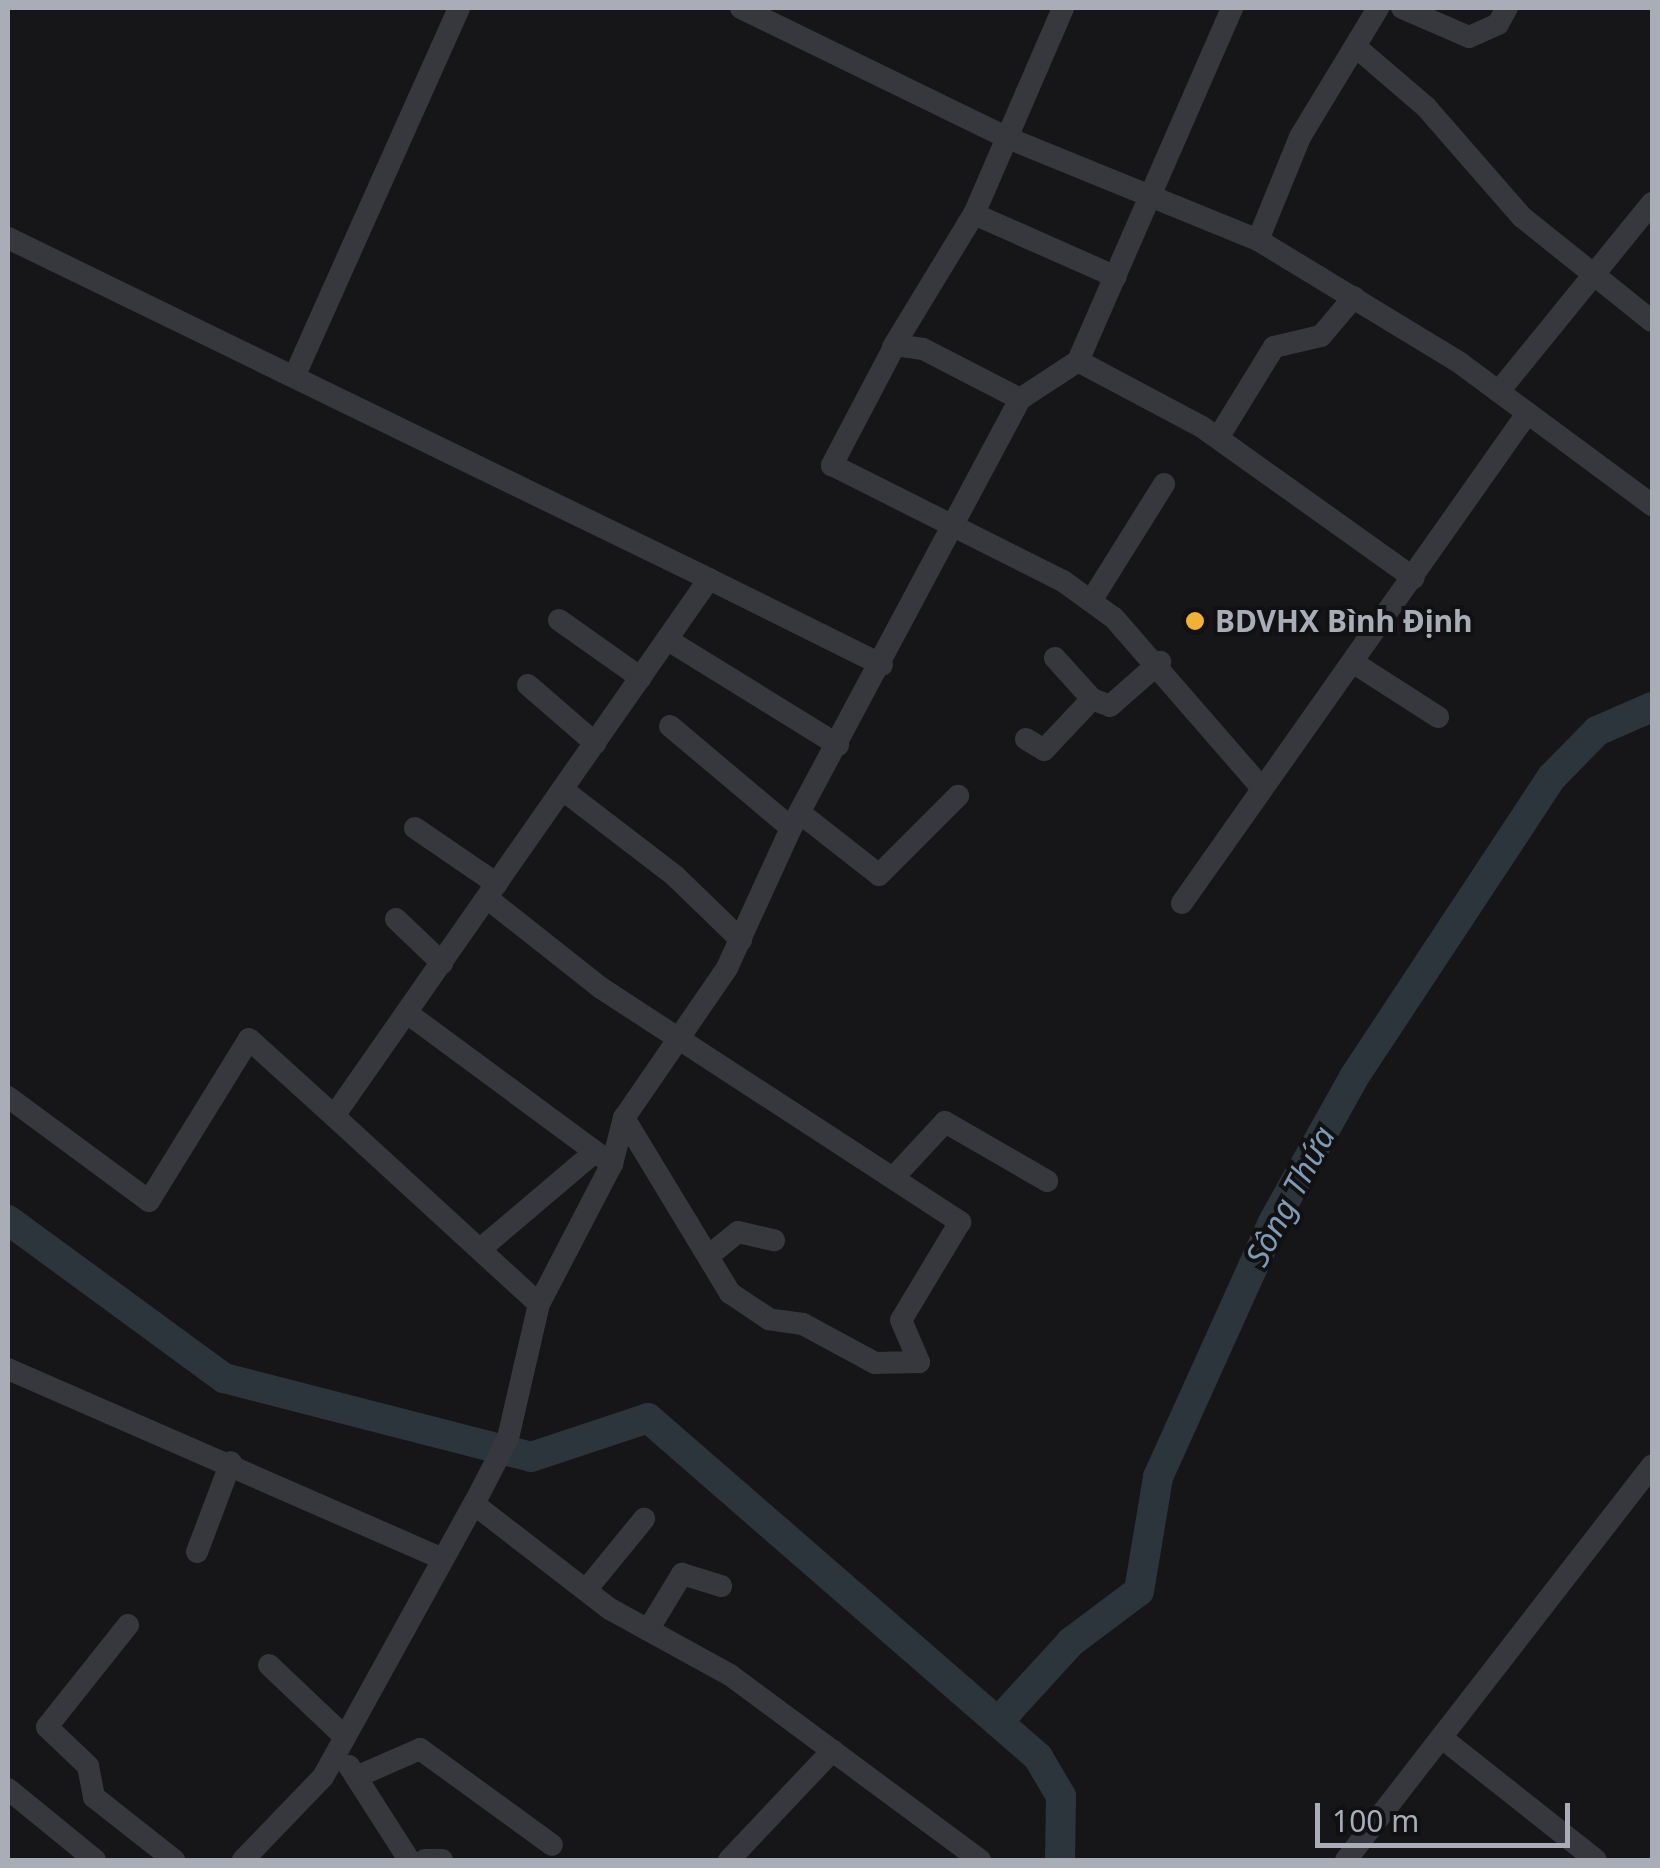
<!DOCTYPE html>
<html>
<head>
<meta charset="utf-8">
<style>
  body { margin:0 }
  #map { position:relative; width:1660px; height:1868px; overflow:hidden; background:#161618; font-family:"Noto Sans",sans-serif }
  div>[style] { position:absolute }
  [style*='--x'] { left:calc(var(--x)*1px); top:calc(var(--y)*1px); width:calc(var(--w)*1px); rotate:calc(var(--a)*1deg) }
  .river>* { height:30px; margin:-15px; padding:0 15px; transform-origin:15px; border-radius:15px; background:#2c353c }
  .minor>* { height:22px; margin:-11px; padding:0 11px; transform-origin:11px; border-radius:11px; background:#37383d }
  .dots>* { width:28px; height:28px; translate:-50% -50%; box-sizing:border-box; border:5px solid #111113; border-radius:50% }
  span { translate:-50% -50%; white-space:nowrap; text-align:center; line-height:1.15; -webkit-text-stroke:8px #111113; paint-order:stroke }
  .poi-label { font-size:30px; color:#a8adb8; font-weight:700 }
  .left { translate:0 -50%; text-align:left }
  .water-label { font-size:32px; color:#7f9bb3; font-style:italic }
  .frame { position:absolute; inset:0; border:10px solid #a8adb8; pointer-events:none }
  .scale { position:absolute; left:1315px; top:1803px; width:255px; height:45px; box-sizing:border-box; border:5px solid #a8adb8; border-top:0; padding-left:12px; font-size:30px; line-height:35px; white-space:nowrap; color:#a8adb8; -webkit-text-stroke:8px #111113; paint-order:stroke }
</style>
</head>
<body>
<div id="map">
  <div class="river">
    <i style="--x:8;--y:1220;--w:268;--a:36.2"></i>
    <i style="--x:224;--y:1378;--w:317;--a:14.4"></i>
    <i style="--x:531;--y:1457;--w:123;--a:-18.4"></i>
    <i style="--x:648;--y:1418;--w:517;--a:41"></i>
    <i style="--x:1038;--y:1757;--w:45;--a:59.5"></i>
    <i style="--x:1061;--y:1796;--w:64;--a:90.9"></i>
    <i style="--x:998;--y:1722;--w:108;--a:-47.6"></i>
    <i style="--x:1071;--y:1642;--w:85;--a:-36.9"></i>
    <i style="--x:1139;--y:1591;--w:116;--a:-80.5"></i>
    <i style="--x:1158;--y:1477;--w:277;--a:-65.7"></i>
    <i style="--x:1272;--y:1224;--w:168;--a:-60.8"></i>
    <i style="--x:1354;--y:1077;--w:359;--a:-56.6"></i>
    <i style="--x:1552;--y:777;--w:64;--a:-45.6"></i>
    <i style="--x:1597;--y:731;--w:60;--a:-23.6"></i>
  </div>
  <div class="minor">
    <i style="--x:741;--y:8;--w:297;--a:26"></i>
    <i style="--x:1008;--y:138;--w:270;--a:22.2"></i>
    <i style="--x:1258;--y:240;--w:237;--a:31.3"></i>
    <i style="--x:1460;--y:363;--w:239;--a:36.5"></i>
    <i style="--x:1402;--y:8;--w:73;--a:23.4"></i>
    <i style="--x:1469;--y:37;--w:32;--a:-24"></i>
    <i style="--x:1498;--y:24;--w:18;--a:-61"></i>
    <i style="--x:1356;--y:47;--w:92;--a:40.6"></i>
    <i style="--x:1426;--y:107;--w:146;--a:48.9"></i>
    <i style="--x:1522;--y:217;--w:166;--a:38.7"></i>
    <i style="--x:974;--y:214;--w:155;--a:23.9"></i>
    <i style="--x:8;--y:238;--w:780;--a:25.94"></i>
    <i style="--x:1258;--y:240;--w:111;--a:-67.8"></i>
    <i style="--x:1300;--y:137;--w:151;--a:-58.8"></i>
    <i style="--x:893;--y:347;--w:156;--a:-58.7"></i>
    <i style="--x:974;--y:214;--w:224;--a:-66.6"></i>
    <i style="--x:1078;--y:361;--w:140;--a:28"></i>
    <i style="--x:1202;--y:427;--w:260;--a:35.5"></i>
    <i style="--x:294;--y:377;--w:404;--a:-65.9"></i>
    <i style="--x:1500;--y:390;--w:241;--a:-50.9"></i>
    <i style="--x:1020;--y:399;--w:109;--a:-152.7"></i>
    <i style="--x:923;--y:349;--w:28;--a:-172"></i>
    <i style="--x:895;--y:345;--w:136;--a:117.7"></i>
    <i style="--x:832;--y:465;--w:258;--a:26.7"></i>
    <i style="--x:1063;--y:581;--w:63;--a:36"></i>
    <i style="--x:1114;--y:618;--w:223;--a:49"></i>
    <i style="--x:1218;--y:438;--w:107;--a:-58.4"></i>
    <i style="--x:1274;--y:347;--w:48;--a:-13.2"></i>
    <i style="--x:1321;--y:336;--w:51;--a:-49.8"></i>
    <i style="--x:1091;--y:601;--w:138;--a:-58"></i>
    <i style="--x:559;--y:620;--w:100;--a:35.3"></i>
    <i style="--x:668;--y:640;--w:200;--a:31.7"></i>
    <i style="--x:1055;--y:658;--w:55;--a:47.9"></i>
    <i style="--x:1354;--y:663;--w:100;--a:32.7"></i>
    <i style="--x:528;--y:685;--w:89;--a:40.9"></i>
    <i style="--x:670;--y:726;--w:158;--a:40.1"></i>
    <i style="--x:1026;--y:739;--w:21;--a:31"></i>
    <i style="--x:1044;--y:750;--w:70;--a:-46.7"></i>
    <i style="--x:1092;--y:699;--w:19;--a:21"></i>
    <i style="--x:1110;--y:706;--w:67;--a:-41.3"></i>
    <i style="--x:563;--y:790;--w:141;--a:37.5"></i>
    <i style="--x:675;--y:876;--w:92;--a:44.1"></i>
    <i style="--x:800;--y:813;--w:100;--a:38.1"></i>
    <i style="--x:879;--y:875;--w:112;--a:-45"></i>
    <i style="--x:415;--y:828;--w:99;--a:34.3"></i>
    <i style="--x:487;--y:898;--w:145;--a:38.3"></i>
    <i style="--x:601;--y:988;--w:429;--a:33.1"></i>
    <i style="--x:960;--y:1222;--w:114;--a:121"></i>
    <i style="--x:901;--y:1320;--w:46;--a:66.8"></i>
    <i style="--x:919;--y:1362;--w:44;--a:178.7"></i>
    <i style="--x:875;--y:1363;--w:82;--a:-151.6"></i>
    <i style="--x:803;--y:1324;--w:34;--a:-172"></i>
    <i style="--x:769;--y:1319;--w:47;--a:-146.3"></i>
    <i style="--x:730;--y:1293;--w:205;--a:-121.2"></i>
    <i style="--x:1182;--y:903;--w:597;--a:-54.82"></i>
    <i style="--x:396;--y:919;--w:64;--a:43.7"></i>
    <i style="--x:407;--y:1013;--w:255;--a:36.4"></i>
    <i style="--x:8;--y:1097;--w:175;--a:36.4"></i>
    <i style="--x:149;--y:1201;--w:190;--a:-58.3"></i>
    <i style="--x:249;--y:1039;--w:115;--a:42.2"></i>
    <i style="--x:894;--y:1177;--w:75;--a:-47.2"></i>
    <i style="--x:945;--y:1122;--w:118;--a:30"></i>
    <i style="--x:484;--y:1246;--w:145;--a:-40.3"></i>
    <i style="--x:712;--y:1253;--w:33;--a:-39"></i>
    <i style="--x:738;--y:1232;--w:37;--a:13"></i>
    <i style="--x:539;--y:1304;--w:278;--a:-137.5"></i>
    <i style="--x:334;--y:1116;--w:655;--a:-55.07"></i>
    <i style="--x:709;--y:579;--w:193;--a:26.4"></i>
    <i style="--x:8;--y:1369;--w:472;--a:23.6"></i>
    <i style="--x:474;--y:1504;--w:172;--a:37.7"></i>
    <i style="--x:610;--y:1609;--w:137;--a:28.8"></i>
    <i style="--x:730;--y:1675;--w:311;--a:36.5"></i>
    <i style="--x:197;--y:1552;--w:96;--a:-69.3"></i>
    <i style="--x:586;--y:1590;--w:92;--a:-50.8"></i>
    <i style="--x:128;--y:1625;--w:130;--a:128.5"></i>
    <i style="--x:47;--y:1727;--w:57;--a:43.6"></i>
    <i style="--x:88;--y:1766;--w:32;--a:79"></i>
    <i style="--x:94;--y:1797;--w:102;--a:38.2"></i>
    <i style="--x:648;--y:1630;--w:66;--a:-58.7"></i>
    <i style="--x:682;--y:1574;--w:41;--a:17.1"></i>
    <i style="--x:269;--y:1665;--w:105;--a:43.5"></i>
    <i style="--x:1442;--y:1738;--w:196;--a:38.4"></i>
    <i style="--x:349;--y:1766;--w:112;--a:57.4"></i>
    <i style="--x:356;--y:1777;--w:70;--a:-23.6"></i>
    <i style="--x:420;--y:1749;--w:163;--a:36"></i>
    <i style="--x:8;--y:1789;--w:112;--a:39.2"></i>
    <i style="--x:243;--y:1860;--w:115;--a:-46.1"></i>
    <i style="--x:323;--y:1777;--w:312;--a:-61.1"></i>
    <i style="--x:474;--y:1504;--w:74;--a:-62.7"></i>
    <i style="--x:508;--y:1438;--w:138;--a:-77"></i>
    <i style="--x:539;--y:1304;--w:158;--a:-62.5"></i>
    <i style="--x:612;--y:1164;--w:48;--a:-75.4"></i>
    <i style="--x:624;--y:1118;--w:182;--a:-55.5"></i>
    <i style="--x:727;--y:968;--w:154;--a:-65.4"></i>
    <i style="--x:791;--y:828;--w:486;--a:-61.9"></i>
    <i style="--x:1020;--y:399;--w:69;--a:-33.2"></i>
    <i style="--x:1078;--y:361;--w:385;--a:-66.4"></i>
    <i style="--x:425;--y:1860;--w:17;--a:0"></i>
    <i style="--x:729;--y:1860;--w:151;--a:-46.6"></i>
    <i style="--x:1346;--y:1860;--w:499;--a:-52.2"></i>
  </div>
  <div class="dots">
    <i style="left:1195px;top:621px;background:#f2b134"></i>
  </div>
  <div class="poi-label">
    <span class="left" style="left:1215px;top:621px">BDVHX Bình Định</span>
  </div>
  <div class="water-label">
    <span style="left:1290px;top:1196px;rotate:-62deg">Sông Thứa</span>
  </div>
  <div class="frame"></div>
  <div class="scale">100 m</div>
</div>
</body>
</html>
